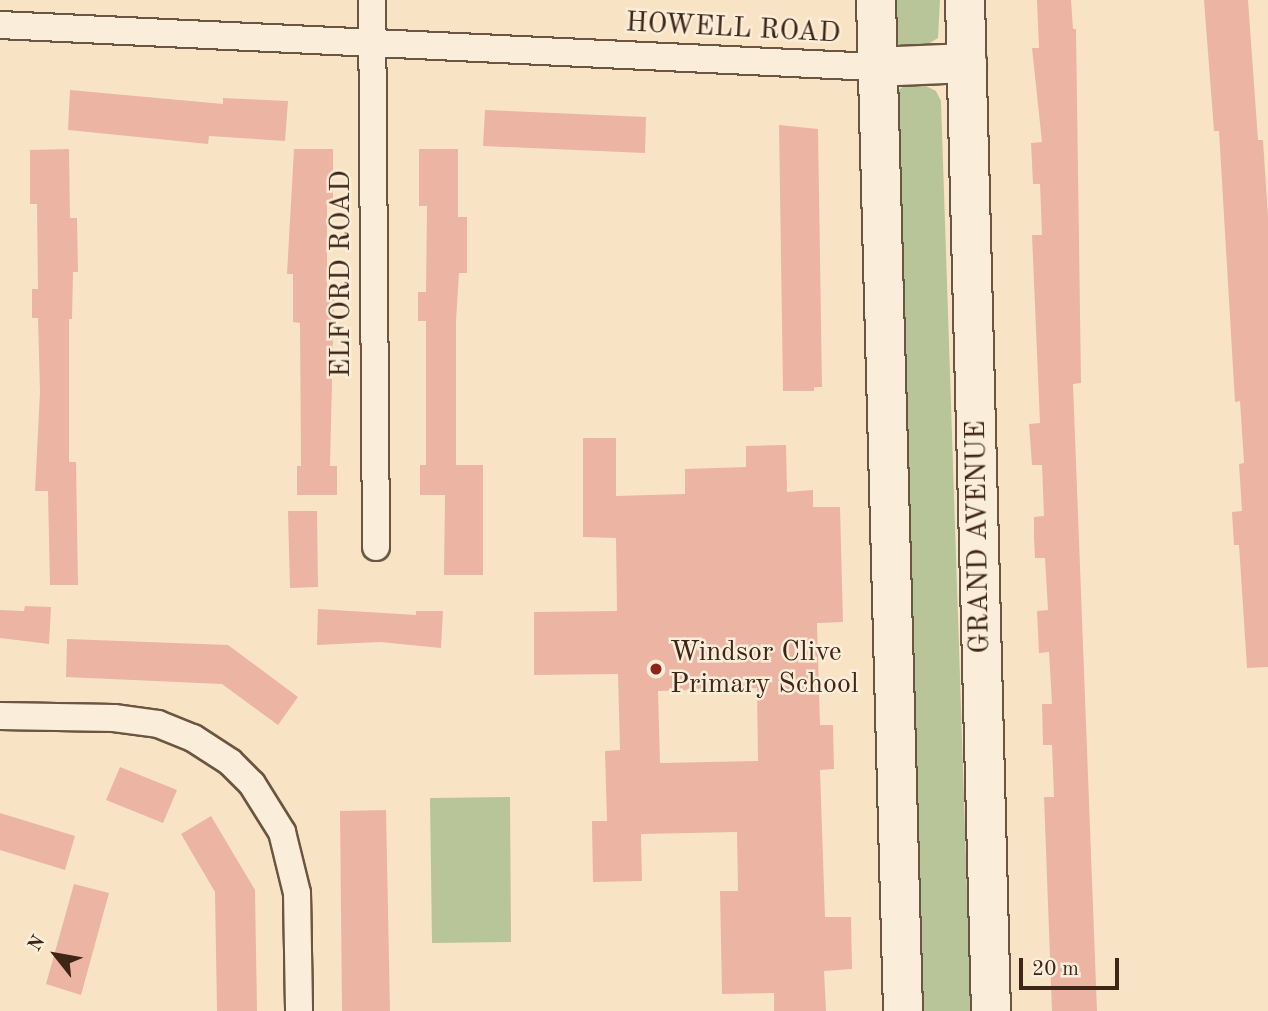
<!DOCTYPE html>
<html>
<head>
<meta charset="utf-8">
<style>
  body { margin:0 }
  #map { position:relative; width:1268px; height:1011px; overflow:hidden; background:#f8e4c5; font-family:"Old Standard TT",serif }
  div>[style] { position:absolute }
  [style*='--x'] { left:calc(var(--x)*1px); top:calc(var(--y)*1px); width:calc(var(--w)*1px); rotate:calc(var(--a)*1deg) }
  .green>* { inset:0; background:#b8c599 }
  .building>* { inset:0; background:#ecb4a3 }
  .roads { filter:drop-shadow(2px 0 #6c5541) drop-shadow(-2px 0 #6c5541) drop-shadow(0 2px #6c5541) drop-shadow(0 -2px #6c5541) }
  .street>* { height:26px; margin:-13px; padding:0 13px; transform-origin:13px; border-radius:13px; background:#faedd9 }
  .secondary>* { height:38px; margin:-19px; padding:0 19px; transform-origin:19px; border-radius:19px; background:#faedd9 }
  .dots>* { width:19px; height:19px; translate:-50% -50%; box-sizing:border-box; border:4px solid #faedd9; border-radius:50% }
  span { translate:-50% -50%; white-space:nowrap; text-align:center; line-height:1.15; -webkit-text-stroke:5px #faedd9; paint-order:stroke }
  .street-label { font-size:28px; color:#3e2515 }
  .poi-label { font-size:28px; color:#3e2515 }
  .left { translate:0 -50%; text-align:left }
  .north { position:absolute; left:21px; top:920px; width:70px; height:70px; -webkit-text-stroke:5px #faedd9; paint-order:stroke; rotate:301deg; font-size:19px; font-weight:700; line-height:28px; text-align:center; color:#3e2515 }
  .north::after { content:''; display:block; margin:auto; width:24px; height:32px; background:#3e2515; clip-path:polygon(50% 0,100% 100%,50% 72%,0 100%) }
  .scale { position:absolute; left:1019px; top:958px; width:100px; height:32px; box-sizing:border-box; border:4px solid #3e2515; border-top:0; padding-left:9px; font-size:21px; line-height:24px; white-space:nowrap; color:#3e2515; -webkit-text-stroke:5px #faedd9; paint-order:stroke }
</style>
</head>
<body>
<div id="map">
  <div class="green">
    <i style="clip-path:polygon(889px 0,940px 0,938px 38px,918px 50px,898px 44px,892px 35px)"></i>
    <i style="clip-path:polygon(918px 82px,936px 91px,941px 101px,971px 1011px,917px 1011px,893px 94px,908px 83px)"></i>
    <i style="clip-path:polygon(510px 797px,511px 942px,432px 943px,430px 798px)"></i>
  </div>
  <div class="building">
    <i style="clip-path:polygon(1037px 0,1071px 0,1073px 29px,1076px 29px,1081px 383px,1073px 384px,1097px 1011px,1052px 1011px,1044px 797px,1054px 797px,1052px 745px,1043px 745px,1042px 704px,1052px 704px,1049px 652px,1039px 653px,1037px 611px,1048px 610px,1045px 558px,1035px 558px,1034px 537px,1034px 517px,1044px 516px,1042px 465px,1032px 465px,1029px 424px,1040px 423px,1032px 235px,1042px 235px,1040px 184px,1033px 184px,1031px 143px,1042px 142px,1032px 48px,1039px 48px)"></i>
    <i style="clip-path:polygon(1204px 0,1248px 0,1258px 140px,1263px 140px,1268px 217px,1268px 667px,1247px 668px,1239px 545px,1234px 545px,1232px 512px,1242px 511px,1239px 464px,1244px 463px,1240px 401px,1235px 402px,1219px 131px,1214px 131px)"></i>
    <i style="clip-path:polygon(70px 90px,223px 104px,223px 98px,288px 101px,285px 141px,209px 136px,208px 144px,68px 130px)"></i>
    <i style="clip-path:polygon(485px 110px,646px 117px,645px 153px,483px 146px)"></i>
    <i style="clip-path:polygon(779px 125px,818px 129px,822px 387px,814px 387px,814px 391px,783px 391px)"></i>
    <i style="clip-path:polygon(69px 149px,70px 218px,77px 218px,78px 272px,73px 272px,72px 319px,69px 319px,69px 462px,76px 462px,78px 585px,50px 585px,48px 491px,35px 491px,40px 392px,38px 318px,32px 318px,32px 289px,38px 289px,37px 204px,30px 204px,30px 150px)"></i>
    <i style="clip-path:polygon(294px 149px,333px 149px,333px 205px,327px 205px,327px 293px,334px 294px,330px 466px,337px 466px,337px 495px,297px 495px,297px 466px,301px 466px,300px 323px,293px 322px,293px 274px,287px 274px)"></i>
    <i style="clip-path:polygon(419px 149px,458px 149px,458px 217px,467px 217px,467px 273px,459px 273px,456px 321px,456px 465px,483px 465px,483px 575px,444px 575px,445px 495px,420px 495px,420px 465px,426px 465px,426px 321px,418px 321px,418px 292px,426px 292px,427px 206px,419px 206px)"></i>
    <i style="clip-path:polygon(evenodd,583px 438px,616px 438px,616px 496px,685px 494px,685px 469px,746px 467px,746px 446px,786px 445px,787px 492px,813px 490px,813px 507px,840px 507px,843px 622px,817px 623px,820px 725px,833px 725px,834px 769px,820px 770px,825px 917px,851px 917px,852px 969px,824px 971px,826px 1011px,774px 1011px,774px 993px,722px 994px,720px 891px,738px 891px,737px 832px,641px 834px,642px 881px,593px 882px,592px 821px,607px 821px,605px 751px,620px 750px,618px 674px,534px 675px,534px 612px,617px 611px,616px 538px,583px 537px,583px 438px,757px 688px,758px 761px,660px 763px,658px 691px,757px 688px)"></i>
    <i style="clip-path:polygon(288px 511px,317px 511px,318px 587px,290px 588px)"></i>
    <i style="clip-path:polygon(25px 606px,51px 607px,49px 644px,0 638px,0 610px,24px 611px)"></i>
    <i style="clip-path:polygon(318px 609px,416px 615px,416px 611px,443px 611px,441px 648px,380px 642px,317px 645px)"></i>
    <i style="clip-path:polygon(67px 639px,228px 645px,298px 697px,278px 725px,222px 684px,66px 677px)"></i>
    <i style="clip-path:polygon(120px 767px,177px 790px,163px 823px,106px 800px)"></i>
    <i style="clip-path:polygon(386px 810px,390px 1011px,342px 1011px,340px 811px)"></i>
    <i style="clip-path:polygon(0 813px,75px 836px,65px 870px,0 850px)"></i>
    <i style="clip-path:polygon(211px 816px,255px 890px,257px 1011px,217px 1011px,215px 892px,181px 834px)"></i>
    <i style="clip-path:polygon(74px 884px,109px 893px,81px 995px,46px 984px)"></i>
  </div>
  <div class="roads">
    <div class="street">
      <i style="--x:372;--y:0;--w:547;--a:89.58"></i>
      <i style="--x:0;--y:25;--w:876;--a:2.75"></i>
      <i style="--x:0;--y:716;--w:114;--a:1"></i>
      <i style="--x:114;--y:718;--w:44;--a:7.8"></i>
      <i style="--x:158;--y:724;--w:38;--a:22"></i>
      <i style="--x:193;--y:738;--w:44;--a:33"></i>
      <i style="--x:230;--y:762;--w:31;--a:45"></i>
      <i style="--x:252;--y:784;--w:57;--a:58"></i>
      <i style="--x:282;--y:832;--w:63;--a:76.2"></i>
      <i style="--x:297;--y:893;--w:118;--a:89"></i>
    </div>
    <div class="secondary">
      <i style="--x:876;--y:0;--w:1011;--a:88.47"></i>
      <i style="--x:965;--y:0;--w:1011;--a:88.53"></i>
      <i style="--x:875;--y:67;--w:92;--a:-2.5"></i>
    </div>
  </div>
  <div class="dots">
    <i style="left:656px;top:669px;background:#8f2418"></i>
  </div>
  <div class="street-label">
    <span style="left:733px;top:29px;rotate:3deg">HOWELL ROAD</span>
    <span style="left:342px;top:274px;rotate:-90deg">ELFORD ROAD</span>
    <span style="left:979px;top:537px;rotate:-91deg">GRAND AVENUE</span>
  </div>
  <div class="poi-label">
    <span class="left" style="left:670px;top:669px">Windsor Clive<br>Primary School</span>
  </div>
  <div class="north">N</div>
  <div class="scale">20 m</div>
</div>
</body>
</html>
